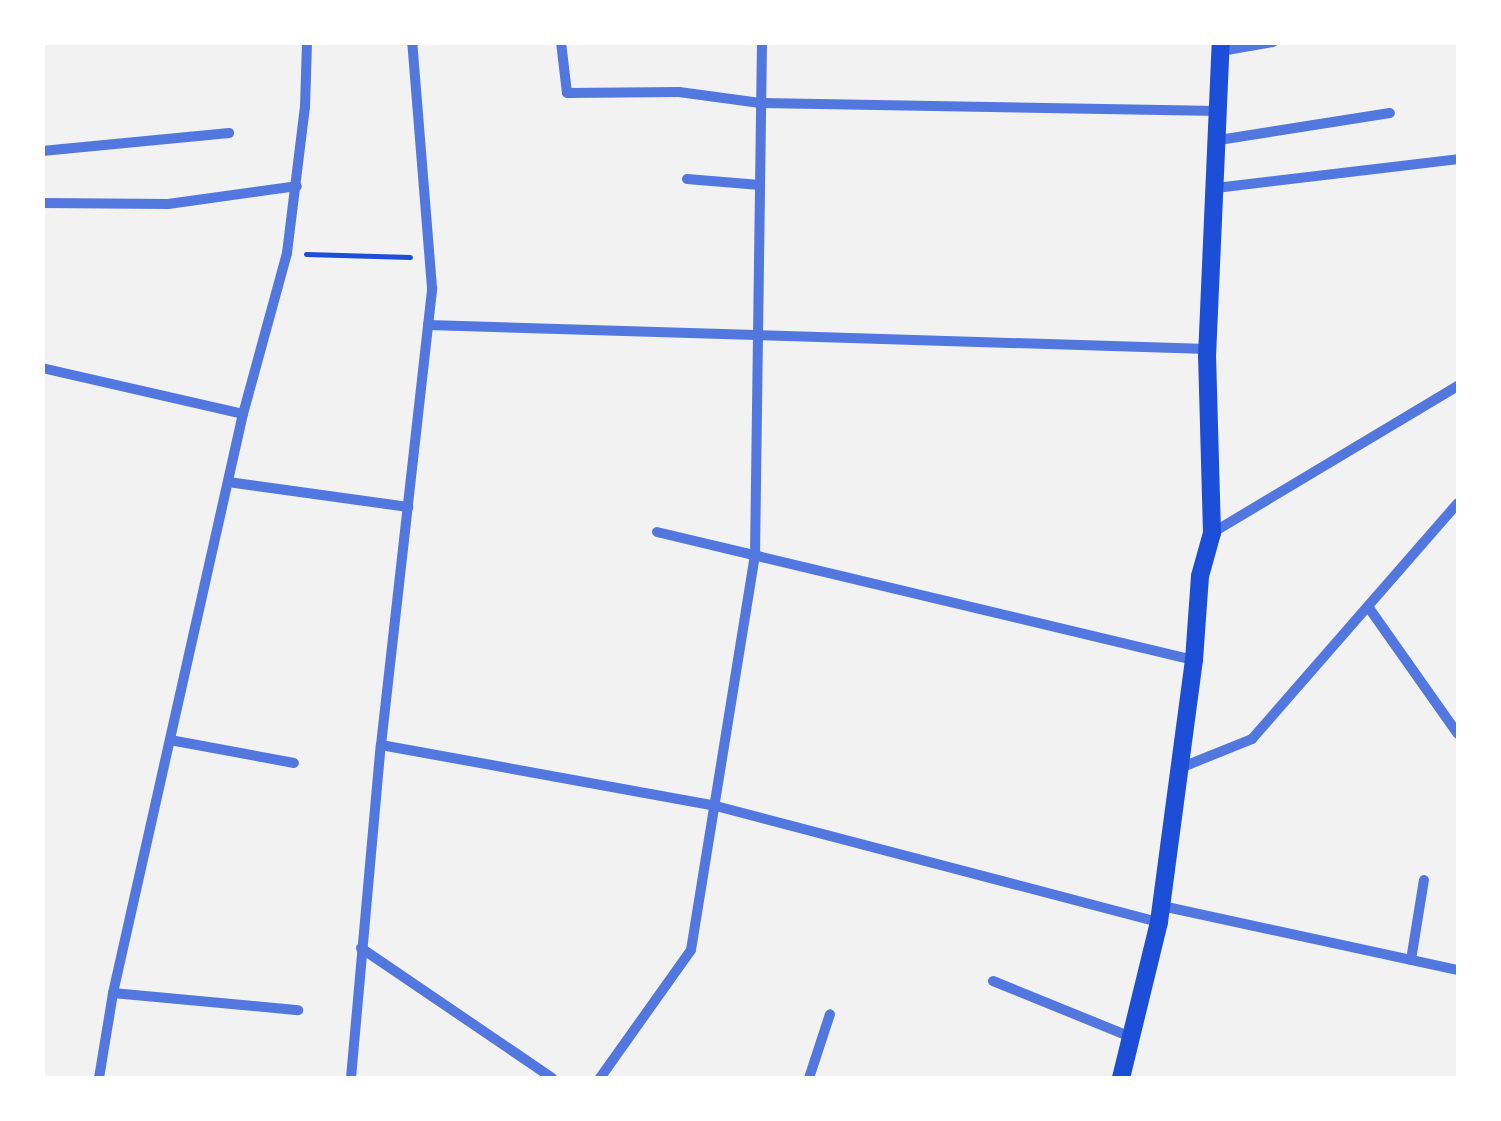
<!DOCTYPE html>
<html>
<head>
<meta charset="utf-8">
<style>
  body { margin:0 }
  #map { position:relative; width:1501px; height:1121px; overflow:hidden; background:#f2f2f2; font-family:Spectral,serif }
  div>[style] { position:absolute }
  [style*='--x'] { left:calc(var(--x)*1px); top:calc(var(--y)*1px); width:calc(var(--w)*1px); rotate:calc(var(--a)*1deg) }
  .path>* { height:5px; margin:-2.5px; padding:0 2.5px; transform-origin:2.5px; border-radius:2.5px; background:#1d4ed8 }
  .minor>* { height:10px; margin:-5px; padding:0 5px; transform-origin:5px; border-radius:5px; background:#5277de }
  .secondary>* { height:18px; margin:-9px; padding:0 9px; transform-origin:9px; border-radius:9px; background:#1d4ed8 }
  span { translate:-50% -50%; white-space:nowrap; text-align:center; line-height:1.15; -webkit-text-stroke:10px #fff; paint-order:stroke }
  .frame { position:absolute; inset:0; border:45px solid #fff; pointer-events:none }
</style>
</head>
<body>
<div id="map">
  <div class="path">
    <i style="--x:306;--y:254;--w:104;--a:1.7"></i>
  </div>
  <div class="minor">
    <i style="--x:561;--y:42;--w:51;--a:83.3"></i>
    <i style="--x:567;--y:93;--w:112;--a:-0.5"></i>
    <i style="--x:679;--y:92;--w:82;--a:7.7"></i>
    <i style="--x:760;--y:103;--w:459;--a:1"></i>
    <i style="--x:1221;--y:51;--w:53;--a:-9.8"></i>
    <i style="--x:1219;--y:140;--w:173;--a:-9"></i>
    <i style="--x:42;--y:151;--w:188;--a:-5.5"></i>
    <i style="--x:687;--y:179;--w:73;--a:4.7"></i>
    <i style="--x:1216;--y:188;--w:244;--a:-6.8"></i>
    <i style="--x:42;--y:203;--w:126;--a:0.5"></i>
    <i style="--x:168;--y:204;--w:130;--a:-7.9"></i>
    <i style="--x:428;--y:325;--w:780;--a:1.76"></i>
    <i style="--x:42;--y:368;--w:206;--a:12.9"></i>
    <i style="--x:228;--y:482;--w:182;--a:7.9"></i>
    <i style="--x:657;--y:532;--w:552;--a:13.41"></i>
    <i style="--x:1212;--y:533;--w:287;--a:-30.9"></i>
    <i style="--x:1369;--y:608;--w:154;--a:54.8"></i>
    <i style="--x:170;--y:740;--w:126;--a:10.5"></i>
    <i style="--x:381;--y:745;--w:341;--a:10.3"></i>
    <i style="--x:716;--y:806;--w:458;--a:14.7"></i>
    <i style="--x:1180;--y:768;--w:78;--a:-21.9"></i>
    <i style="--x:1252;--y:739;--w:313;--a:-48.9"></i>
    <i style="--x:1162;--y:906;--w:303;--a:12.2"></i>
    <i style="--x:361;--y:948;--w:231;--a:34.2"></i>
    <i style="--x:1411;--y:960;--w:81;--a:-80.8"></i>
    <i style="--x:993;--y:981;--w:149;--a:22.1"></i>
    <i style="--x:113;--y:993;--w:186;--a:5.3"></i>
    <i style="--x:99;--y:1078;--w:86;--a:-80.6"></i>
    <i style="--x:113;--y:993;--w:593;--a:-77.35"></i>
    <i style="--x:243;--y:414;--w:167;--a:-74.7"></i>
    <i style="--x:287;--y:253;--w:147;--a:-83"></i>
    <i style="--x:305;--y:107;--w:65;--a:-88.2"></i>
    <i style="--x:351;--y:1078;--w:334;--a:-84.9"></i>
    <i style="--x:381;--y:745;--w:460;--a:-83.6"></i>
    <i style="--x:432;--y:288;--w:247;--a:-94.6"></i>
    <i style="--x:600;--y:1078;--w:157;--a:-54.6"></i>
    <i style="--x:691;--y:950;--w:399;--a:-80.8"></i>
    <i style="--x:755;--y:556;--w:514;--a:-89.22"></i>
    <i style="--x:809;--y:1078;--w:67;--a:-71.8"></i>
  </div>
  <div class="secondary">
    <i style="--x:1121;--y:1078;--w:161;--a:-76.3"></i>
    <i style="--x:1159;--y:922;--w:264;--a:-82.4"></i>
    <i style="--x:1194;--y:660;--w:84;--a:-85.9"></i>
    <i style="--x:1200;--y:576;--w:45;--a:-74.4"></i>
    <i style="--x:1212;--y:533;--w:176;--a:-91.6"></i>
    <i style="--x:1207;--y:357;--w:315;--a:-87.5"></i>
  </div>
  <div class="frame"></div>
</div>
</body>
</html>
